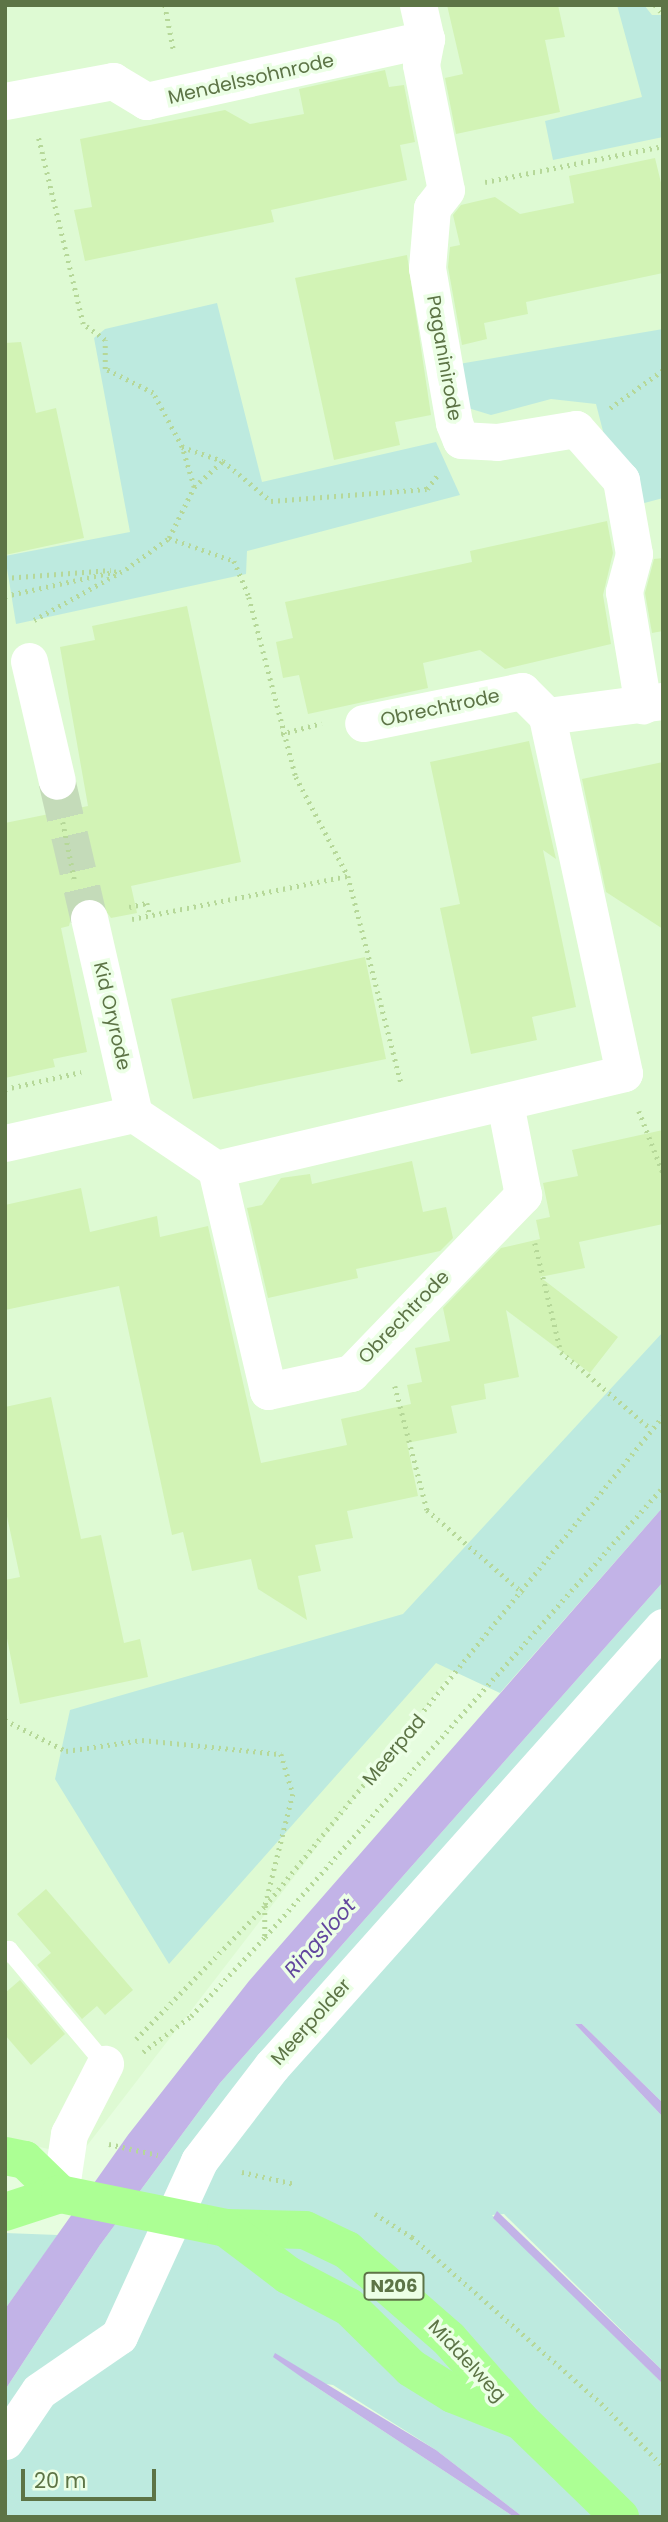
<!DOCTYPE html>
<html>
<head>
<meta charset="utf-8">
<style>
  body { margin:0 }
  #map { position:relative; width:668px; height:2522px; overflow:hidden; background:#e6fddf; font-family:Poppins,sans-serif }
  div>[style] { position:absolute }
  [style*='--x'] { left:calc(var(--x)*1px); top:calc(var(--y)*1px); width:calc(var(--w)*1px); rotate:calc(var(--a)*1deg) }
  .residential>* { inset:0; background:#defad3 }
  .green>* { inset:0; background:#bdeadf }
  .water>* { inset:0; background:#c2b3e7 }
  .building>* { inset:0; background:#d2f3b5 }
  .minor-tunnel>* { height:37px; margin-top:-18.5px; transform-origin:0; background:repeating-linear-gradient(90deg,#c4dbb9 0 37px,transparent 0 55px) }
  .path>* { height:4.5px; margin-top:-2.25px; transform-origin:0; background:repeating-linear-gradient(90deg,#b6d899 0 2px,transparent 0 7px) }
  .service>* { height:18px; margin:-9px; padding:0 9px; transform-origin:9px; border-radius:9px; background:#fff }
  .minor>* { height:37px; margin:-18.5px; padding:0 18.5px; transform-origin:18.5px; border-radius:18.5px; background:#fff }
  .primary>* { height:38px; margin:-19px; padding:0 19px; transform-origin:19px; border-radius:19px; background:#acff94 }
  span { translate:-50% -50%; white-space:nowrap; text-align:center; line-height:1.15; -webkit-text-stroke:7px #ecffe6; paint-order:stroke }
  .shield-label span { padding:2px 5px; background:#ecffe6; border:2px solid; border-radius:5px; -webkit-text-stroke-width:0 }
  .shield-label { font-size:18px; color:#5d7446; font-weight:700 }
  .street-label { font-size:19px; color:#5d7446 }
  .water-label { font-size:21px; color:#62479e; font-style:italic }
  .frame { position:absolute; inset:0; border:7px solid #5d7446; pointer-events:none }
  .scale { position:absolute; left:21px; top:2469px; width:135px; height:32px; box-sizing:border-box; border:4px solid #5d7446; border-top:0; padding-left:9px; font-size:21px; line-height:24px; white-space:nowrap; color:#5d7446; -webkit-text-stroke:5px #ecffe6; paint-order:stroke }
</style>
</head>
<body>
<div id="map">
  <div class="residential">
    <i style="clip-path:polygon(5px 5px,663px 5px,663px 1398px,79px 2156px,5px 2139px)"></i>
  </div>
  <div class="green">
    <i style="clip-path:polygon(617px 5px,644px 5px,652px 15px,663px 15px,663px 137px,553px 160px,545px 121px,642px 97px)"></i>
    <i style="clip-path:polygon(217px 303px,262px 482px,436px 442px,460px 495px,247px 551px,246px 574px,16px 624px,5px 556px,130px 532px,94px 338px,105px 329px)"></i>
    <i style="clip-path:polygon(663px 329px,663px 498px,637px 505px,604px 435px,596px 404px,551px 399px,491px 415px,468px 408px,459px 364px)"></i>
    <i style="clip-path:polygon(663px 1332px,663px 1507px,500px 1693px,436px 1663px,169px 1964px,55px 1779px,70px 1710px,403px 1614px)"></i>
    <i style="clip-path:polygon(663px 1582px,663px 2103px,582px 2024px,575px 2024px,663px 2117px,663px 2371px,504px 2214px,492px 2215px,663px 2384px,663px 2517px,523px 2517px,436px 2450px,333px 2385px,307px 2381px,514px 2517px,5px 2517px,5px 2390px,100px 2245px,220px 2083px)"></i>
    <i style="clip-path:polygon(5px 2233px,58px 2235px,5px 2309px)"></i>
  </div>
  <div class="water">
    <i style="clip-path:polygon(663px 1507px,663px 1582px,220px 2083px,100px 2245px,5px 2390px,5px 2309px,128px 2135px,249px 1981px)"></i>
    <i style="clip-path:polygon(575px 2024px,582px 2024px,663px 2103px,663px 2117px)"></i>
    <i style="clip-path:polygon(497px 2211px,663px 2371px,663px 2384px,493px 2218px)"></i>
    <i style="clip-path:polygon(275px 2353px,436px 2450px,523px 2517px,514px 2517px,307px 2381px,273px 2357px)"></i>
  </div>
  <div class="building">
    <i style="clip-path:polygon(447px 5px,558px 5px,565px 37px,545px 40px,560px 112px,456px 134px,445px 78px,463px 74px)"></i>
    <i style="clip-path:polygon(385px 70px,389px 87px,404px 85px,415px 142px,400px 145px,407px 180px,271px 210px,274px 222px,85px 261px,74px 210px,92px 207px,80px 139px,225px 110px,250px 124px,304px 114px,299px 89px)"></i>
    <i style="clip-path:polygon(655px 158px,663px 191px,663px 273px,526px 302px,528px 314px,484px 323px,487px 339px,462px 345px,448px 267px,450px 247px,460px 245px,453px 215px,461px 205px,495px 197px,520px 214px,574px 203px,569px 176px)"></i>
    <i style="clip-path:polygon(407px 255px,431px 415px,395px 422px,400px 445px,334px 460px,295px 278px)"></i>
    <i style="clip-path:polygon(21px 342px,36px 413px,56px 408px,84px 538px,5px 555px,5px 343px)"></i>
    <i style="clip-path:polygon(607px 521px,613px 553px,603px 595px,611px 644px,505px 669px,480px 650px,423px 663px,428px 688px,308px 714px,299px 675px,283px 678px,276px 642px,293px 638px,285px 602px,472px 562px,470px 551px)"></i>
    <i style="clip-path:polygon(663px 558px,663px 631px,652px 633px,645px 593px,654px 559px)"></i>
    <i style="clip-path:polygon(187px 606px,241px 862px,131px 886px,137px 913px,111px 918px,96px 898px,75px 902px,69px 926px,61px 928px,87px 1052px,53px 1059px,55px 1067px,5px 1078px,5px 823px,88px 806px,60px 647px,95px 640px,92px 626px)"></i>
    <i style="clip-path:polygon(529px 741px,556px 859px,543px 850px,576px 1007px,532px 1017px,537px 1040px,471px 1054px,440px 908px,460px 904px,430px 762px)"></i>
    <i style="clip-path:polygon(663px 762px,663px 929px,606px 892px,582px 779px)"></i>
    <i style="clip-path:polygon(365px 957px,386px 1059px,193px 1099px,171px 999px)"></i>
    <i style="clip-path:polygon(663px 1130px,663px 1224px,579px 1242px,585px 1268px,540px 1277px,618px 1337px,590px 1373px,506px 1310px,519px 1377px,484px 1384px,486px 1399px,451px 1406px,457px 1433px,407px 1443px,418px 1496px,347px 1511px,353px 1538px,315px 1545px,321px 1571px,298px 1576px,307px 1620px,258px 1589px,251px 1559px,192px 1571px,183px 1532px,172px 1535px,119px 1286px,5px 1310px,5px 1205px,81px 1188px,90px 1232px,157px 1216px,160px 1237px,208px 1226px,261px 1463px,347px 1445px,341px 1419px,411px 1404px,407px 1385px,422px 1382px,415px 1348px,450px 1341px,443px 1308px,501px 1248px,540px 1239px,536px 1220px,550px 1217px,543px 1183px,578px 1176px,572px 1150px)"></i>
    <i style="clip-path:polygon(412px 1161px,423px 1212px,446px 1207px,453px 1238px,440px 1251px,356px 1269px,358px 1278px,268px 1298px,247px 1208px,262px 1205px,281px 1178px,310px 1174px,312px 1184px)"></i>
    <i style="clip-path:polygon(51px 1397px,81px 1539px,101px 1535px,124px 1643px,140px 1639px,148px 1677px,20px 1704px,5px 1628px,5px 1580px,20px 1577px,5px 1507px,5px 1407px)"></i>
    <i style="clip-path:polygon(46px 1889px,133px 1990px,105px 2015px,97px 2006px,82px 2019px,37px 1965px,51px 1953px,17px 1914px)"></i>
    <i style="clip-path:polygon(20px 1980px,65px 2034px,31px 2065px,5px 2035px,5px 1993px)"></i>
  </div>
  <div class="minor-tunnel">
    <i style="--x:57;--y:781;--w:141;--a:76.9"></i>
  </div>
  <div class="path">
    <i style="--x:165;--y:5;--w:48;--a:79.2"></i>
    <i style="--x:655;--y:5;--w:12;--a:48"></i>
    <i style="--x:485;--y:182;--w:182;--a:-11.4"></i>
    <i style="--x:610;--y:408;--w:65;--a:-35.6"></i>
    <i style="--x:182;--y:447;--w:43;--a:18.9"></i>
    <i style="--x:223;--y:461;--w:62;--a:39.8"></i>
    <i style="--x:271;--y:501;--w:156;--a:-4.4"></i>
    <i style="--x:427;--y:489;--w:20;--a:-53"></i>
    <i style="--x:194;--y:487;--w:39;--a:-42"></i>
    <i style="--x:169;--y:538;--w:69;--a:19.5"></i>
    <i style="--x:234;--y:561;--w:39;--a:67"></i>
    <i style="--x:249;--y:597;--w:186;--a:75.4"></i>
    <i style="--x:296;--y:777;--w:112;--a:62.3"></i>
    <i style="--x:348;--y:876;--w:214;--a:75.6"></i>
    <i style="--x:5;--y:578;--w:106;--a:-4.3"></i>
    <i style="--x:5;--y:596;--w:116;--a:-12.5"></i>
    <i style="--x:34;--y:620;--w:105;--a:-29"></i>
    <i style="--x:126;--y:569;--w:53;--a:-35.8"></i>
    <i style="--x:169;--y:538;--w:57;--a:-63.9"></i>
    <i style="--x:194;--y:487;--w:42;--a:-106.7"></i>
    <i style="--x:182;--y:447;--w:61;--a:-118.2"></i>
    <i style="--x:153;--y:393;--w:54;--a:-153.4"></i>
    <i style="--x:105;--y:369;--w:29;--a:-90"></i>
    <i style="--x:105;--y:340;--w:27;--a:-144"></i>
    <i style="--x:83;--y:324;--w:192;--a:-103.5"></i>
    <i style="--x:281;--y:734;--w:42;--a:-15"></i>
    <i style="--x:63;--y:822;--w:61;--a:78.7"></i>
    <i style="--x:129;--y:907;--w:18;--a:-13"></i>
    <i style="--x:147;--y:903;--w:12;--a:76"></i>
    <i style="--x:132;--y:919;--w:220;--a:-11.3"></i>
    <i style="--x:5;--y:1089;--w:78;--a:-12.6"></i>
    <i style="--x:639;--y:1111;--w:66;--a:68.8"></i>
    <i style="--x:535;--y:1243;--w:112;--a:76.6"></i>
    <i style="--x:561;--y:1352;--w:118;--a:40.5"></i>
    <i style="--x:395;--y:1386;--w:128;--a:75.5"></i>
    <i style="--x:427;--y:1510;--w:127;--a:40.8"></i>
    <i style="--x:5;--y:1720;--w:68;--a:26.9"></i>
    <i style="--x:66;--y:1751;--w:77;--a:-8.2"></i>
    <i style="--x:142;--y:1740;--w:140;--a:5.8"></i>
    <i style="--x:281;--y:1754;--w:42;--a:73.3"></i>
    <i style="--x:293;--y:1794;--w:115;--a:104"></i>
    <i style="--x:265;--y:1906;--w:30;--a:90"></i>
    <i style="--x:136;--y:2039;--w:185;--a:-45.9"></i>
    <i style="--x:265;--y:1906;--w:631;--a:-50.91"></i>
    <i style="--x:143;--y:2052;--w:60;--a:-36.9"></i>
    <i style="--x:191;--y:2016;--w:108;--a:-46.9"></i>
    <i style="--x:265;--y:1937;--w:601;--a:-48.51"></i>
    <i style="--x:109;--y:2144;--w:50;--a:12.7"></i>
    <i style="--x:242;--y:2172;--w:54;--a:12.8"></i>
    <i style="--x:375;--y:2214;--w:44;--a:31.9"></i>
    <i style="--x:412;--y:2237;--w:252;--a:41.3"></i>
    <i style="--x:601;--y:2403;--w:88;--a:45.5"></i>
  </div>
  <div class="service">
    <i style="--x:5;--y:1954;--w:6;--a:-45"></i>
    <i style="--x:9;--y:1950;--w:149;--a:49.9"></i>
  </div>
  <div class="minor">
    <i style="--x:418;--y:5;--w:35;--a:77"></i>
    <i style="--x:426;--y:39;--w:26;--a:101"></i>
    <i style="--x:421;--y:65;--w:127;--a:78.7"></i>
    <i style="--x:446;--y:190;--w:23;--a:128"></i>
    <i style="--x:432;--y:208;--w:60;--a:94.8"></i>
    <i style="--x:427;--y:268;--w:157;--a:80.1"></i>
    <i style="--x:454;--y:423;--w:18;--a:68"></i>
    <i style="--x:461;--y:440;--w:36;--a:3"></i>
    <i style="--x:497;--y:442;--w:80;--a:-9.3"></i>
    <i style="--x:576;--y:429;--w:68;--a:48.6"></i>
    <i style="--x:621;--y:480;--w:75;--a:80"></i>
    <i style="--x:634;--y:554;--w:39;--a:105"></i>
    <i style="--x:624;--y:592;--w:115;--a:80.5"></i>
    <i style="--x:5;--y:101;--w:110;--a:-10.5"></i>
    <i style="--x:113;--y:81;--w:39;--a:31"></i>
    <i style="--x:146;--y:101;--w:287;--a:-12.5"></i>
    <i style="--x:29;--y:661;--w:123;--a:76.9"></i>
    <i style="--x:547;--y:716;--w:117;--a:-7.4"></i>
    <i style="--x:89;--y:918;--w:201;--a:77.1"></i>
    <i style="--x:5;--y:1143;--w:132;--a:-12.7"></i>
    <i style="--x:134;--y:1114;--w:99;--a:33.9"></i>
    <i style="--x:216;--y:1169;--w:419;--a:-13.2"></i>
    <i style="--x:624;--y:1073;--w:365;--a:-102.2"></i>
    <i style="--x:547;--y:716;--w:35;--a:-135"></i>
    <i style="--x:522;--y:691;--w:162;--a:168.6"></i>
    <i style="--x:216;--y:1169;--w:228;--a:76.8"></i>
    <i style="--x:268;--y:1391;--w:85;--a:-12.2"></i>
    <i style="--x:351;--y:1373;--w:248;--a:-46"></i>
    <i style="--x:523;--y:1195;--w:94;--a:-101.1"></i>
    <i style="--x:60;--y:2194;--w:61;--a:-81.5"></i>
    <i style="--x:69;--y:2134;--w:79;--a:-62.8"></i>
    <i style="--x:5;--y:2441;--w:60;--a:-55.8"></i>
    <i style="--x:39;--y:2391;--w:97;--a:-34.5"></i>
    <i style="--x:119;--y:2336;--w:192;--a:-65.4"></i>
    <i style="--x:199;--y:2161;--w:120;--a:-52.5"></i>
    <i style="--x:272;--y:2066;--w:588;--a:-48.31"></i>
  </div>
  <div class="primary">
    <i style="--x:5;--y:2156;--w:20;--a:11"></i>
    <i style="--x:25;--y:2160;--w:49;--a:44.2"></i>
    <i style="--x:5;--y:2212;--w:58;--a:-18.1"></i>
    <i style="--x:60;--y:2194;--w:169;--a:11.6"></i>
    <i style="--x:226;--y:2228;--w:79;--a:1.5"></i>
    <i style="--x:305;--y:2230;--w:47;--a:25.5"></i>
    <i style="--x:347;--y:2250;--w:135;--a:41.1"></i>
    <i style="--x:449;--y:2339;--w:109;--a:48.7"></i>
    <i style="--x:521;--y:2421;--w:138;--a:44.1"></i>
    <i style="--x:226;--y:2228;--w:78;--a:37.2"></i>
    <i style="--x:288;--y:2275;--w:69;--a:27.7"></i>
    <i style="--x:349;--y:2307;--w:87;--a:44.5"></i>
    <i style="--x:411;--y:2368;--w:49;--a:31.8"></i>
    <i style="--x:453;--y:2394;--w:68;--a:21.6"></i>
  </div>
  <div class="shield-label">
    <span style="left:394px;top:2286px">N206</span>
  </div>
  <div class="street-label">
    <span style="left:251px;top:79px;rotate:-13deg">Mendelssohnrode</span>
    <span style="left:444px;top:358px;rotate:80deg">Paganinirode</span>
    <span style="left:440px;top:708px;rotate:-12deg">Obrechtrode</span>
    <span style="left:112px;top:1016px;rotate:77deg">Kid Oryrode</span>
    <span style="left:404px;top:1317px;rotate:-46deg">Obrechtrode</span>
    <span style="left:394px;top:1750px;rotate:-50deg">Meerpad</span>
    <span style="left:311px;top:2022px;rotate:-48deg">Meerpolder</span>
    <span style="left:467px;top:2361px;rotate:47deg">Middelweg</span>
  </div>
  <div class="water-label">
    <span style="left:320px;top:1938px;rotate:-49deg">Ringsloot</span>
  </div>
  <div class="frame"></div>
  <div class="scale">20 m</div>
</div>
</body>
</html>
